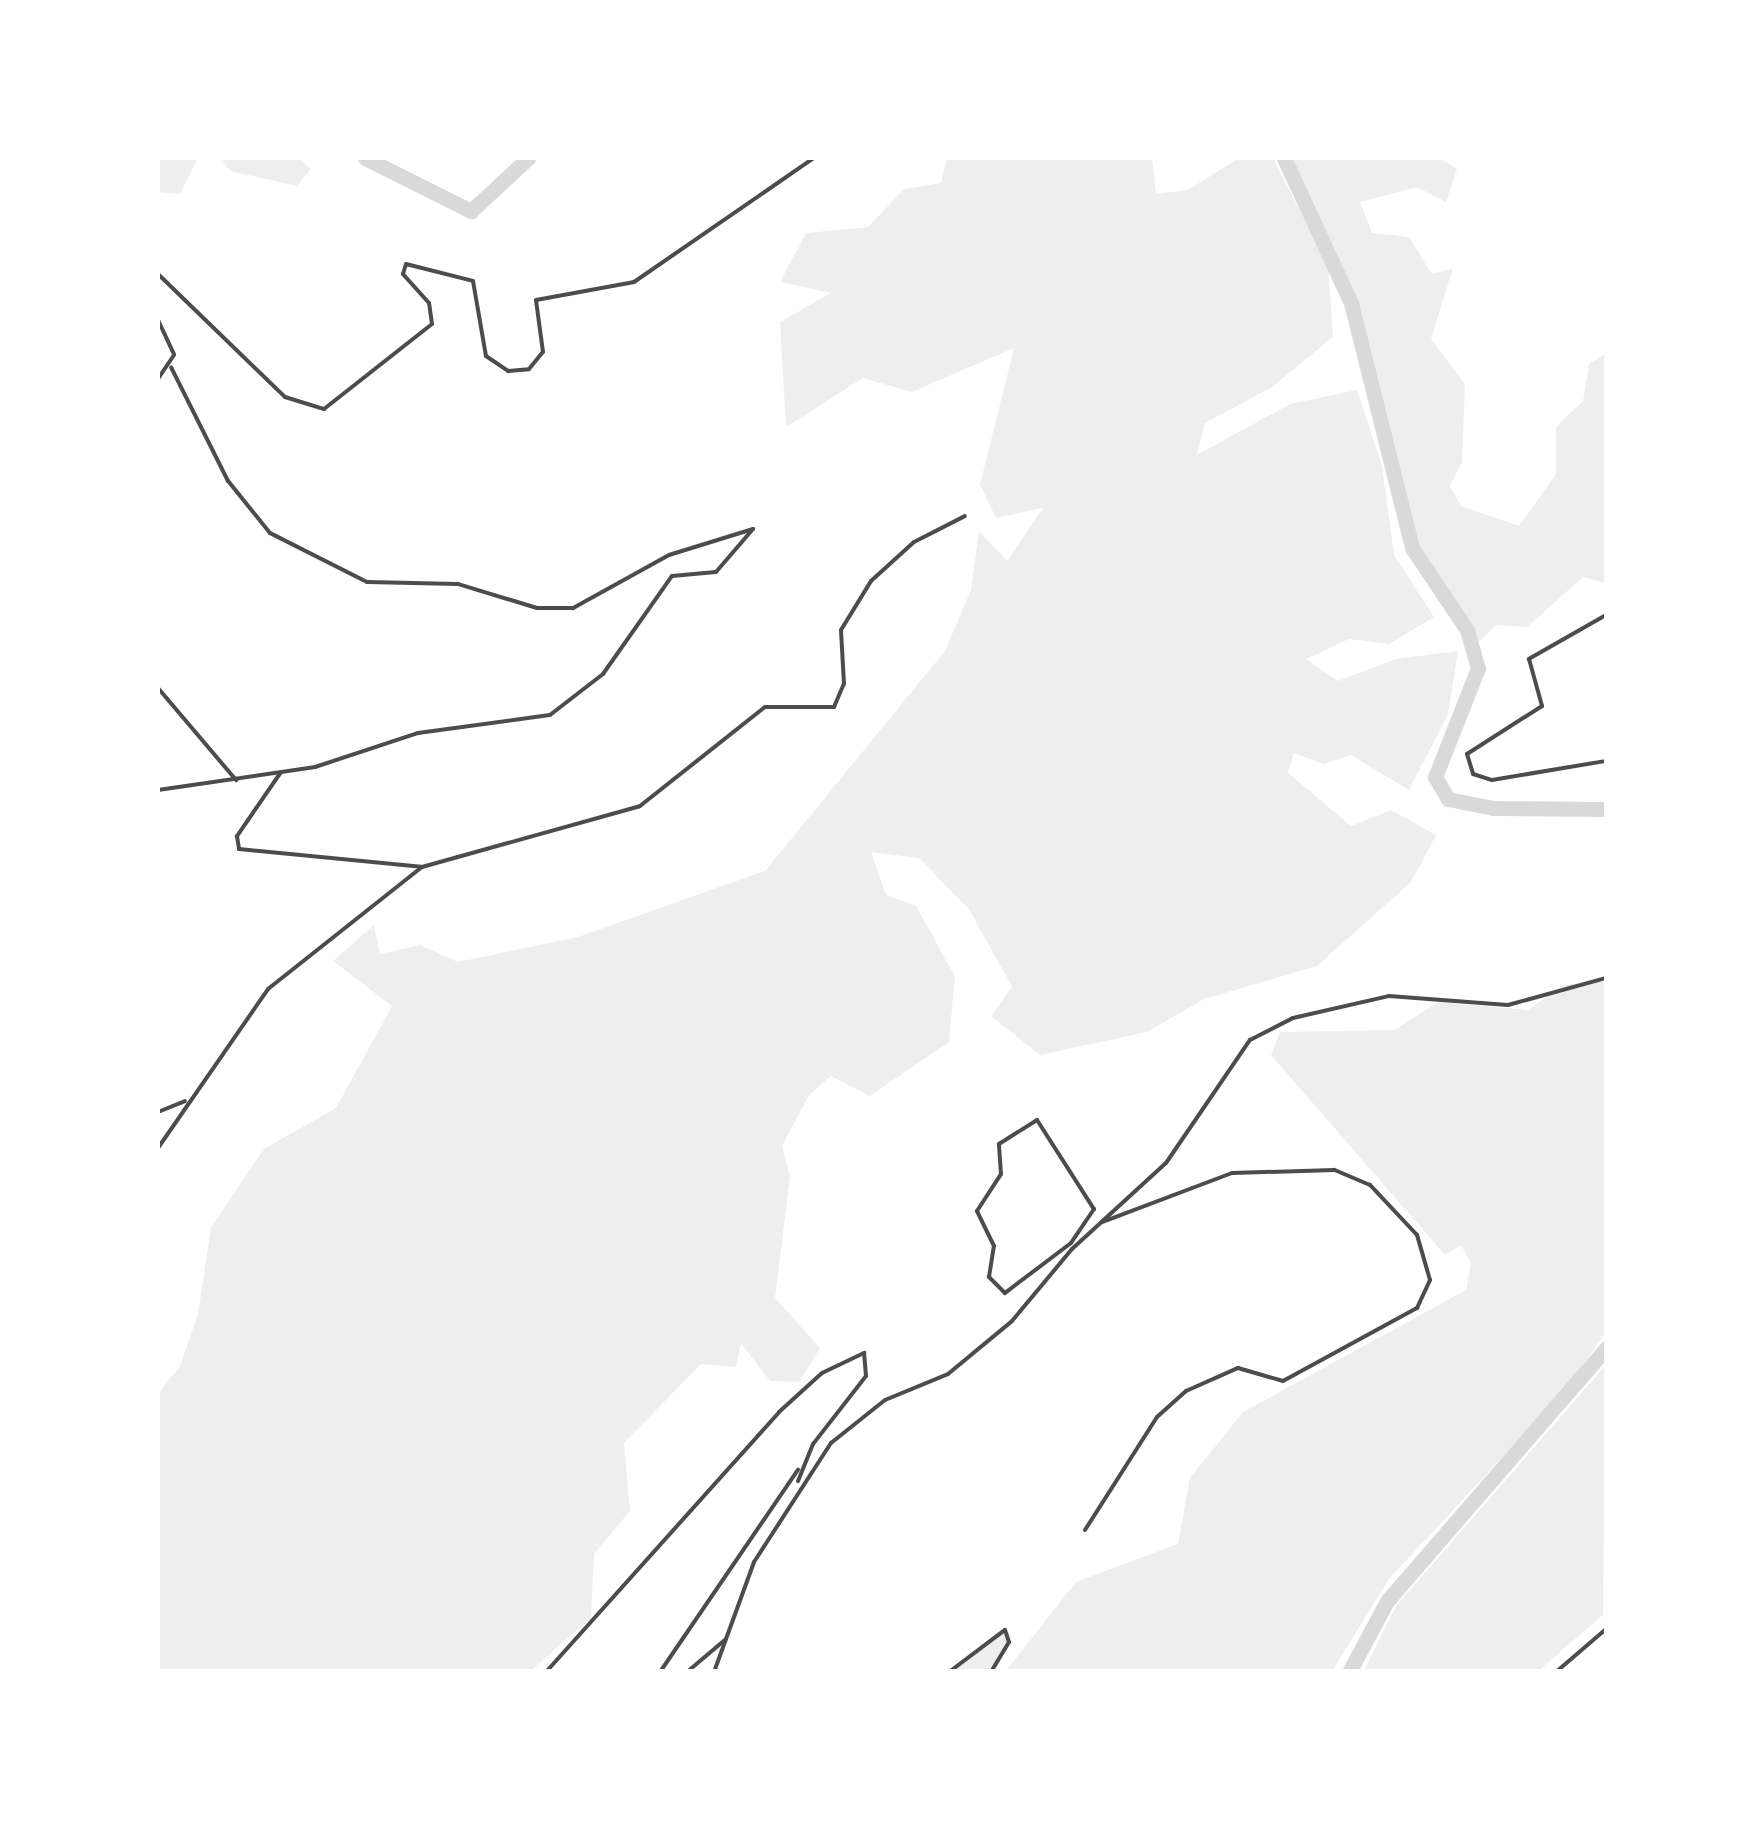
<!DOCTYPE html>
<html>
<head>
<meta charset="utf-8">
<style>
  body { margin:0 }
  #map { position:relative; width:1764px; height:1829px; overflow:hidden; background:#fff; font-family:"Noto Sans",sans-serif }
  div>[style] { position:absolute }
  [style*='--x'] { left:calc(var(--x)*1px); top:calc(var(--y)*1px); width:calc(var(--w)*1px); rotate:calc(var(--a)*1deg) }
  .green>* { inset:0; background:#eee }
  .river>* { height:15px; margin:-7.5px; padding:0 7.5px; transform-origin:7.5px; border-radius:7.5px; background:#d9d9d9 }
  .minor>* { height:4px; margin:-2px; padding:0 2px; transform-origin:2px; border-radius:2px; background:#4c4c4c }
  span { translate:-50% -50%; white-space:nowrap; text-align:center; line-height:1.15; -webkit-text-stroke:9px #fff; paint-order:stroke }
  .frame { position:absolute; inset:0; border:160px solid #fff; pointer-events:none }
</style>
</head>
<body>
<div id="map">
  <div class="green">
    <i style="clip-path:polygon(158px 158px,198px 158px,180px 194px,158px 192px)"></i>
    <i style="clip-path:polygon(221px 158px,299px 158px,311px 169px,297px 186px,230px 171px)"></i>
    <i style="clip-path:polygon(947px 158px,1152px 158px,1156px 194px,1188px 190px,1239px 158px,1273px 158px,1328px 266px,1333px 337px,1272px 387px,1205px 423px,1197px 455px,1290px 404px,1357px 390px,1382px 466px,1394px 555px,1434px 617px,1389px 644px,1349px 639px,1306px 659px,1338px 681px,1396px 659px,1458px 651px,1448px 714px,1409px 790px,1351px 755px,1323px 764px,1294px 753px,1288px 773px,1351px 826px,1391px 810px,1436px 835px,1411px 882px,1317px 966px,1204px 999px,1147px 1032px,1040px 1055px,991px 1016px,1012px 987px,969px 909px,919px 858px,871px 852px,886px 895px,916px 906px,955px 976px,949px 1042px,870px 1096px,831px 1076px,809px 1095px,782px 1146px,790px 1176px,775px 1298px,820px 1348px,799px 1382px,770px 1381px,741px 1343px,736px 1367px,701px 1364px,624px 1443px,630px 1511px,594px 1554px,591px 1618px,530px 1671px,158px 1671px,158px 1394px,180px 1366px,198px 1314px,211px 1228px,264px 1149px,336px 1108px,392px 1006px,333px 961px,374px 925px,380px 954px,420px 945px,458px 962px,578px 937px,765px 871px,945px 651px,971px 590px,979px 531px,1007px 561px,1043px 508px,996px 518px,980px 484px,1014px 348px,912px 392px,863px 378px,786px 427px,780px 322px,831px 293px,780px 282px,806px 233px,868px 227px,904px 189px,941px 183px)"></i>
    <i style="clip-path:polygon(1291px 158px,1439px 158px,1457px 169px,1446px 202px,1417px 187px,1360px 202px,1372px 233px,1409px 237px,1432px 274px,1453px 268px,1431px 339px,1465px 384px,1462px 462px,1450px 486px,1461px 506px,1519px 526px,1556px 474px,1556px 427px,1583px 401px,1589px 364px,1606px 353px,1606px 583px,1583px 577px,1527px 627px,1496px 625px,1478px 643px,1419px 549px,1357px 298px)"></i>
    <i style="clip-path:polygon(1606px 981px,1606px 1331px,1572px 1382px,1389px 1579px,1332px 1671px,1005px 1672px,1076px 1582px,1178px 1544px,1190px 1478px,1243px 1412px,1466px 1290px,1471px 1263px,1461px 1245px,1445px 1255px,1271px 1055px,1280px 1032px,1394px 1030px,1439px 1002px,1528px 1010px,1563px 985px)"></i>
    <i style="clip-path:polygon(1606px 1365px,1603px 1615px,1538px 1671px,1364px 1671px,1396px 1606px)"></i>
    <i style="clip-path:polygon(1006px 1627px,1012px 1638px,991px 1671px,950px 1672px)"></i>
  </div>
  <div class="river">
    <i style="--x:365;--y:158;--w:119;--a:26.6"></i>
    <i style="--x:471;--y:211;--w:78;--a:-42.9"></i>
    <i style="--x:1284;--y:158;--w:160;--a:65.2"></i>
    <i style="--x:1351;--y:303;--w:252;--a:76"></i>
    <i style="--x:1412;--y:548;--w:99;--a:56.1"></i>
    <i style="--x:1467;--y:630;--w:40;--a:74"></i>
    <i style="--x:1478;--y:668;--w:117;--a:111.5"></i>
    <i style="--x:1435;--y:777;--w:26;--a:59"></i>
    <i style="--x:1448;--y:799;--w:46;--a:11.3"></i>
    <i style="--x:1493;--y:808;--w:113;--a:0.5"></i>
    <i style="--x:1349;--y:1672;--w:81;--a:-61.8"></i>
    <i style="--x:1387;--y:1601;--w:335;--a:-49.1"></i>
  </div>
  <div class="minor">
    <i style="--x:158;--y:274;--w:177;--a:44.1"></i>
    <i style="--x:285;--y:397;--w:41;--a:17.1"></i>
    <i style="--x:324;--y:409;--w:137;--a:-38.2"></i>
    <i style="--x:432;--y:324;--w:21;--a:-98"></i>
    <i style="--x:429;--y:303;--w:39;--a:-132"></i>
    <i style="--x:403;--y:274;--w:10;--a:-73"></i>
    <i style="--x:406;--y:264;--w:69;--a:14.2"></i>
    <i style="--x:473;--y:281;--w:76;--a:80.2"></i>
    <i style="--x:486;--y:356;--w:27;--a:34"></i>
    <i style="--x:508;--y:371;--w:21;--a:-5"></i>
    <i style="--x:529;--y:369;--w:22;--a:-51"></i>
    <i style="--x:543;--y:352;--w:52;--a:-97.7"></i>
    <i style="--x:536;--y:300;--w:100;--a:-10.4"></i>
    <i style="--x:634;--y:282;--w:219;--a:-34.6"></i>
    <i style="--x:158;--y:320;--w:38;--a:65"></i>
    <i style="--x:174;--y:355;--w:29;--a:124"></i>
    <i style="--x:1606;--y:615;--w:89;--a:150.3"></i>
    <i style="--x:1529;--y:659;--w:49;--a:74.5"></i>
    <i style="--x:1542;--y:706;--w:89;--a:147.4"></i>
    <i style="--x:1467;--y:754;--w:21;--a:73"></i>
    <i style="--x:1473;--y:774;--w:20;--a:18"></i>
    <i style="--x:1492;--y:780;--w:116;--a:-9.5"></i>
    <i style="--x:158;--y:688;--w:121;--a:49.7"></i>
    <i style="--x:281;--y:772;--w:78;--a:124.5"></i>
    <i style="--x:237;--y:836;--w:13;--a:81"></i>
    <i style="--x:239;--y:849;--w:183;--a:5.6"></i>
    <i style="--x:158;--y:790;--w:159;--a:-8.3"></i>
    <i style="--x:315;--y:767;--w:108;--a:-18.3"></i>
    <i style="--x:418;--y:733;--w:133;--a:-7.8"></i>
    <i style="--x:550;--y:715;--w:67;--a:-37.7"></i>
    <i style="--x:603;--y:674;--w:120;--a:-54.9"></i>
    <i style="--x:672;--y:576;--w:44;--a:-5.2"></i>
    <i style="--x:716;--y:572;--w:57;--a:-49.3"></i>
    <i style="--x:753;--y:529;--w:88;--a:162.8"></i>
    <i style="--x:669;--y:555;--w:110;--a:151.1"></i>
    <i style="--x:573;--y:608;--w:36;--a:180"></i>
    <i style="--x:537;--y:608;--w:83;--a:-163.1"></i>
    <i style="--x:458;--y:584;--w:91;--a:-178.7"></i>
    <i style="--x:367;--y:582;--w:109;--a:-153.2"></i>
    <i style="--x:270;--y:533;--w:67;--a:-128.9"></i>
    <i style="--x:228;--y:481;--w:127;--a:-116.6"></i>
    <i style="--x:158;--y:1112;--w:29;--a:-22"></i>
    <i style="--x:1037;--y:1120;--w:106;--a:57.4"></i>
    <i style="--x:1094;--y:1209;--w:41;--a:124.1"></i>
    <i style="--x:1071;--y:1243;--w:83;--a:142.9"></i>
    <i style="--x:1005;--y:1293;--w:23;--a:-135"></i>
    <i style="--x:989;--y:1277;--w:31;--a:-81"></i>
    <i style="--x:994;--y:1246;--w:39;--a:-116"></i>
    <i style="--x:977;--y:1211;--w:44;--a:-57"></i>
    <i style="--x:1001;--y:1174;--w:30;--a:-94"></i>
    <i style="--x:999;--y:1144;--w:45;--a:-32.3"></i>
    <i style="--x:158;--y:1148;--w:193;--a:-55.3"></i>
    <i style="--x:268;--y:989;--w:196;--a:-38.4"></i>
    <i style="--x:422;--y:867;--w:226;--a:-15.6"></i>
    <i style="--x:640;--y:806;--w:159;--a:-38.4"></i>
    <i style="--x:765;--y:707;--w:69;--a:0"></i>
    <i style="--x:834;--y:707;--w:25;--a:-67"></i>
    <i style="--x:844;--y:684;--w:54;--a:-93.2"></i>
    <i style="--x:841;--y:630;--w:57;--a:-58.5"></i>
    <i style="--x:871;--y:581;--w:58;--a:-42.2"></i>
    <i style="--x:914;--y:542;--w:57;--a:-27"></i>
    <i style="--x:1085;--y:1530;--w:134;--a:-57.5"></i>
    <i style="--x:1157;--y:1417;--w:39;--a:-42"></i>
    <i style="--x:1186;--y:1391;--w:57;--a:-23.9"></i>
    <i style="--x:1238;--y:1368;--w:47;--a:16.1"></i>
    <i style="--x:1283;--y:1381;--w:153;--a:-28.6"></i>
    <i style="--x:1417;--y:1308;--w:31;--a:-65"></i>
    <i style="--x:1430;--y:1280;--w:47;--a:-106.1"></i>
    <i style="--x:1417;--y:1235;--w:69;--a:-133.2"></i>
    <i style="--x:1370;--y:1185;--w:39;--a:-157"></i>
    <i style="--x:1334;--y:1170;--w:102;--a:178.3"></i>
    <i style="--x:1232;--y:1173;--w:139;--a:159.3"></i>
    <i style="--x:546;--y:1672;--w:349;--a:-48.1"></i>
    <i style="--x:779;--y:1412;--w:58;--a:-42.2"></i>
    <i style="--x:822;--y:1373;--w:47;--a:-25.5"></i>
    <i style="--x:864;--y:1353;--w:23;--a:85"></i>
    <i style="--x:866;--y:1376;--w:86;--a:127.9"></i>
    <i style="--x:813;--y:1444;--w:40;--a:112"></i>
    <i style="--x:660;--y:1672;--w:245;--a:-55.7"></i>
    <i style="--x:687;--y:1672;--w:51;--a:-40.2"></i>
    <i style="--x:714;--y:1672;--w:117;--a:-70"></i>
    <i style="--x:754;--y:1562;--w:142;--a:-57.1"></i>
    <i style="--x:831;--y:1443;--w:69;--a:-38.5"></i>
    <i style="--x:885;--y:1400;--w:68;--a:-22.4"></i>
    <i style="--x:948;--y:1374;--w:83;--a:-39.6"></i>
    <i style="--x:1012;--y:1321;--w:94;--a:-50.2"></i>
    <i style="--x:1072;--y:1249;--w:127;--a:-42.5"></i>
    <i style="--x:1166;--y:1163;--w:149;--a:-55.7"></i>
    <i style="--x:1250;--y:1040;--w:48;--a:-27.1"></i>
    <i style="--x:1293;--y:1018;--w:98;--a:-12.9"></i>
    <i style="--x:1389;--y:996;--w:119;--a:4.3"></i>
    <i style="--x:1508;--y:1005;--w:102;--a:-15.4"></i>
    <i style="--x:949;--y:1672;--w:70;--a:-36.9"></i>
    <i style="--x:1005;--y:1630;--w:13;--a:72"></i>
    <i style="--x:1009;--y:1642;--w:35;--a:121"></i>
    <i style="--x:1556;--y:1672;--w:66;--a:-40.7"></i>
  </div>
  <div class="frame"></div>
</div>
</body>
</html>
